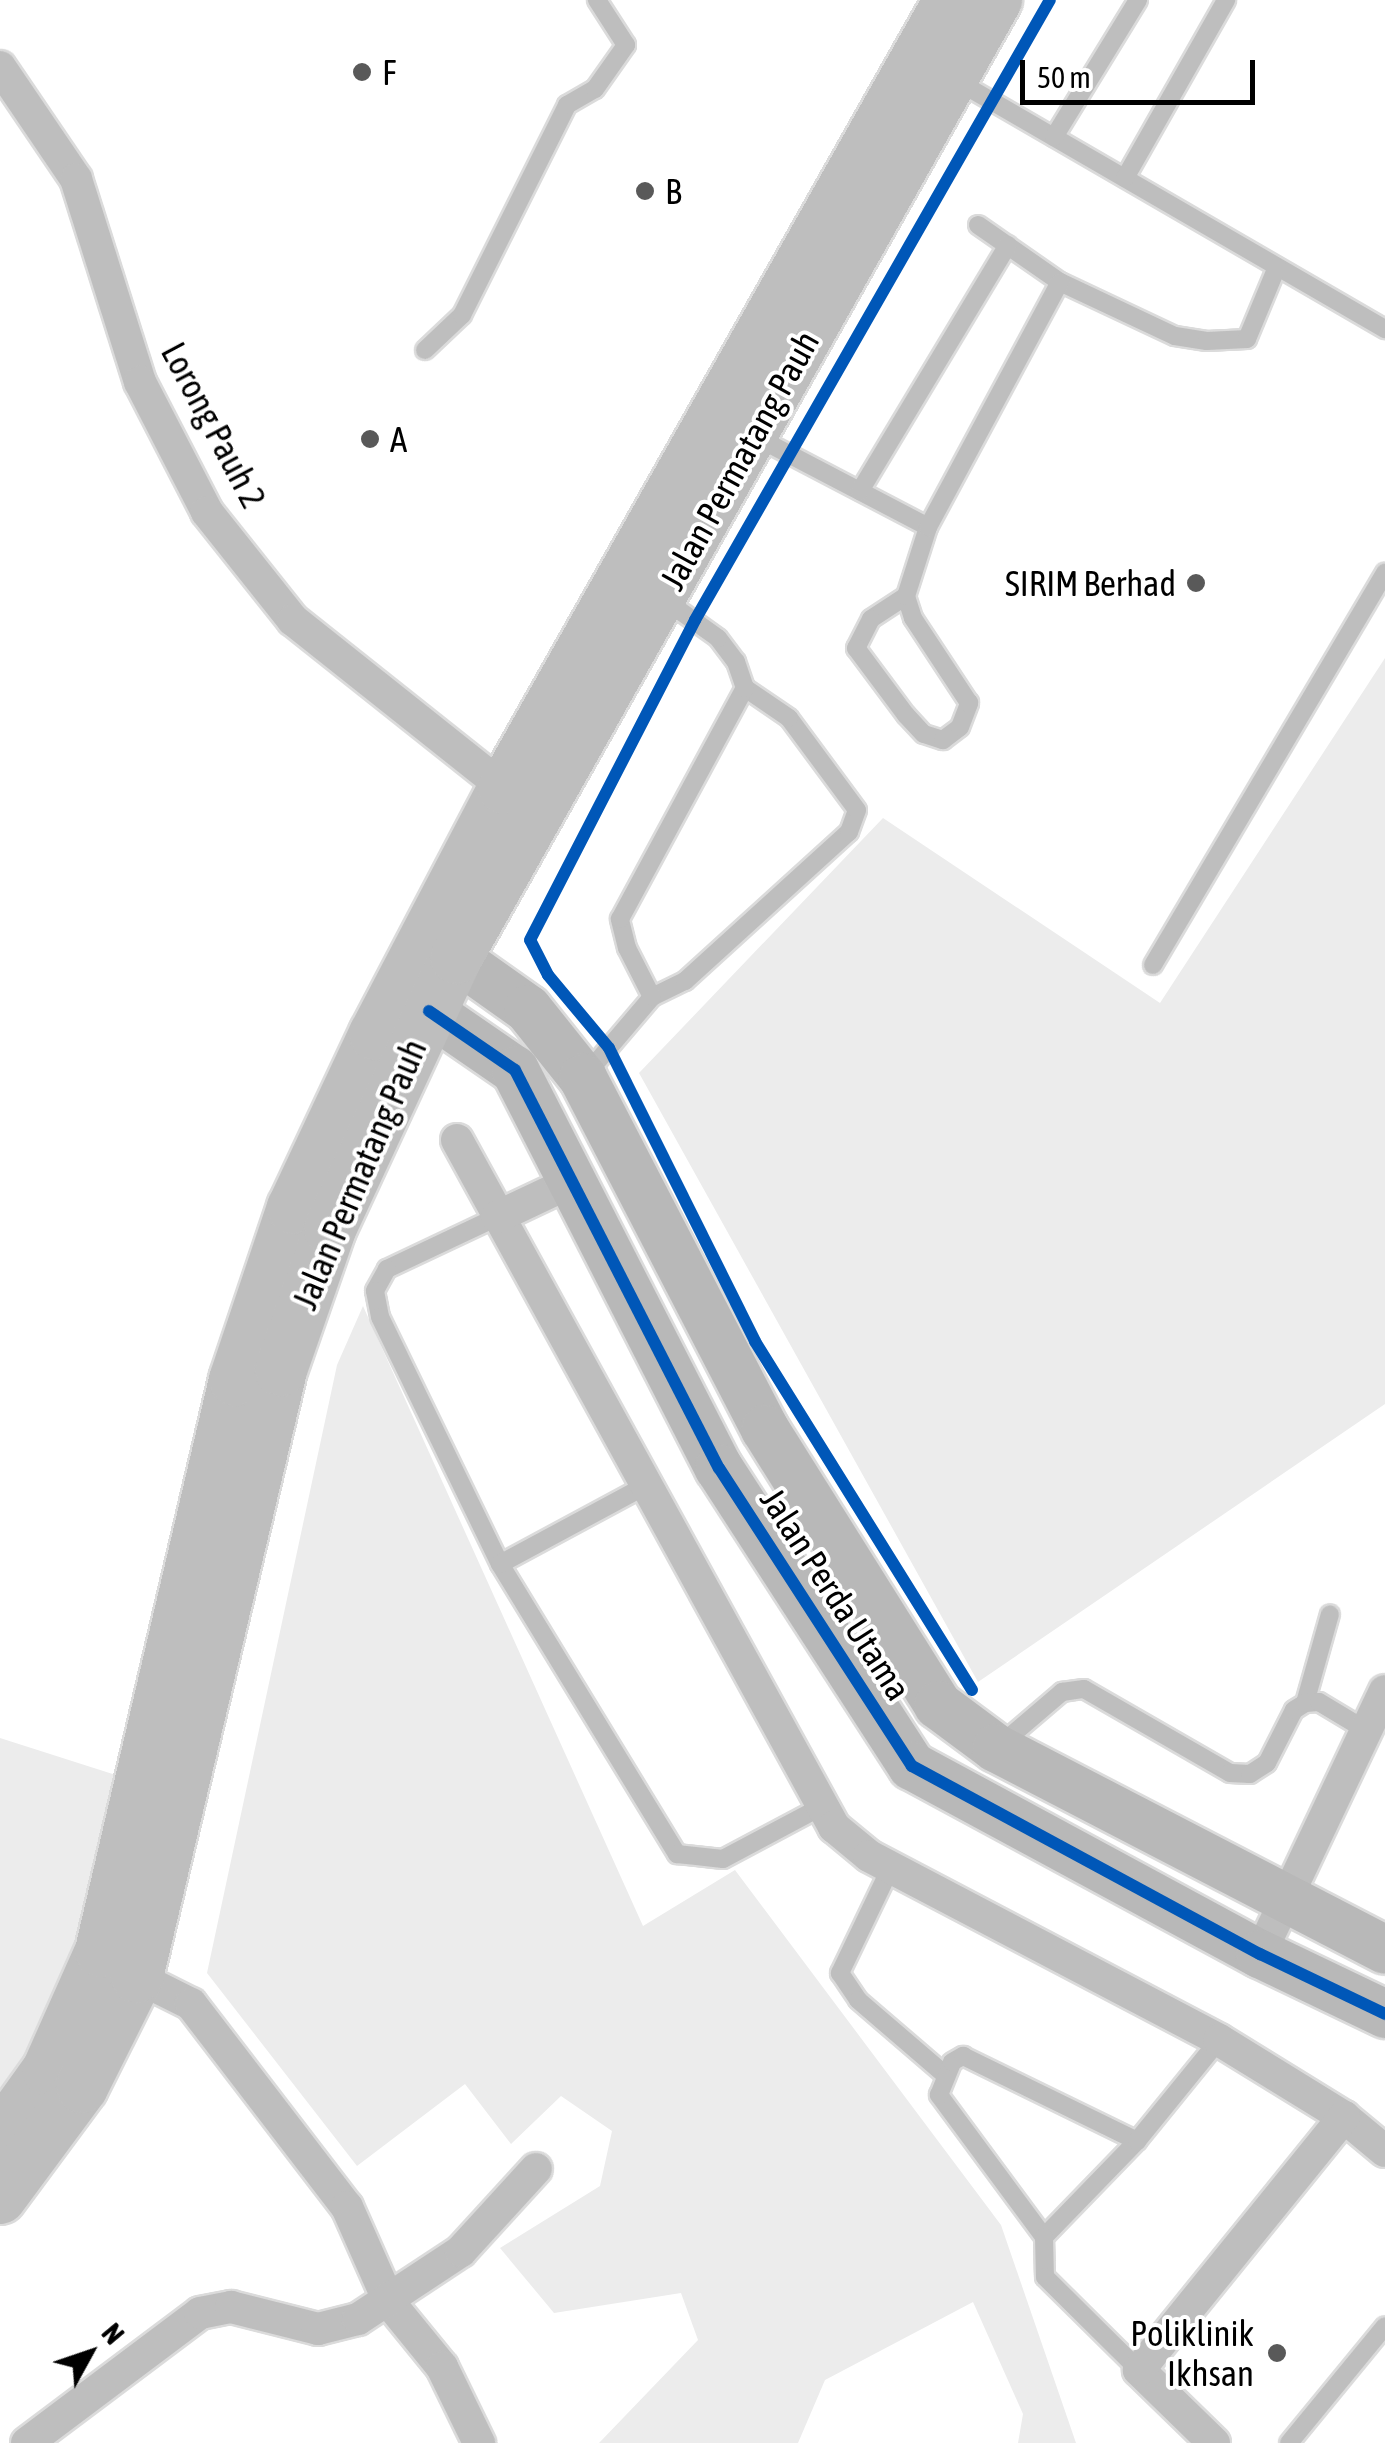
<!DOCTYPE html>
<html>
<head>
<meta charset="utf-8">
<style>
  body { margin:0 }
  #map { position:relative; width:1385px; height:2443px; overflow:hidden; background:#fff; font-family:"Asap Condensed",sans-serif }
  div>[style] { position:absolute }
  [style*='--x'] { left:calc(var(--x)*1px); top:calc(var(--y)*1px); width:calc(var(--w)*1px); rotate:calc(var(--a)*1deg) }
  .green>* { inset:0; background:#ececec }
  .roads { filter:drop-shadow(2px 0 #dbdbdb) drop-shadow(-2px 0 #dbdbdb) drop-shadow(0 2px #dbdbdb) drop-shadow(0 -2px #dbdbdb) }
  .lane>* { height:18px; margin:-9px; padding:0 9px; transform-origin:9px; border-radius:9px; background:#bebebe }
  .street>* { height:32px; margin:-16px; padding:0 16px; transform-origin:16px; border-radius:16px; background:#bebebe }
  .secondary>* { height:48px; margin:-24px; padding:0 24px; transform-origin:24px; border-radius:24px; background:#b8b8b8 }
  .primary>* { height:52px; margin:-26px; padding:0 26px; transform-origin:26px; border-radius:26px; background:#bebebe }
  .cycleway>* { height:12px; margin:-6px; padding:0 6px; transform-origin:6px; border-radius:6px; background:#0057b8 }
  .dots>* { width:28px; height:28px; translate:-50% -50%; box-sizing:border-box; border:5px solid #fff; border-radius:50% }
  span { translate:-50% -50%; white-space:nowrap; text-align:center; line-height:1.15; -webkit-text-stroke:8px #fff; paint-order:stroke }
  .poi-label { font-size:35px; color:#000 }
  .left { translate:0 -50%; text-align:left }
  .right { translate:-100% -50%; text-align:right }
  .street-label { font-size:35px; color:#000 }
  .north { position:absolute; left:40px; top:2303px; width:100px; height:100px; -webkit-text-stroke:8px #fff; paint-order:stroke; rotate:50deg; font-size:28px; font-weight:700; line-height:40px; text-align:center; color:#000 }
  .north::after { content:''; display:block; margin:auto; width:35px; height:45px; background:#000; clip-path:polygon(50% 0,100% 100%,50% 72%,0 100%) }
  .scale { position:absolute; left:1020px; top:60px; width:235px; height:45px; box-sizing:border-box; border:5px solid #000; border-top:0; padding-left:12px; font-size:30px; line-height:35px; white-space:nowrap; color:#000; -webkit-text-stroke:8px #fff; paint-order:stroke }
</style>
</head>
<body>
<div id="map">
  <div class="green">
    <i style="clip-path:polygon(1385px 658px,1385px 1404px,978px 1682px,639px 1073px,883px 818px,1160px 1003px)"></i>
    <i style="clip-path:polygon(363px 1306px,643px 1926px,735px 1870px,1001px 2225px,1076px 2443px,1018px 2443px,1023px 2414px,973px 2302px,825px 2380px,798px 2443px,599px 2443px,698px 2340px,681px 2293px,554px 2313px,500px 2248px,600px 2186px,612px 2131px,561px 2096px,511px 2144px,465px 2084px,357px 2166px,207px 1973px,337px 1365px)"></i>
    <i style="clip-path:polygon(0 1738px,122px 1777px,71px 1966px,27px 2058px,0 2091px)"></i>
  </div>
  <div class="roads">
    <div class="lane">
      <i style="--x:957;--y:81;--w:495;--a:30.1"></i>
      <i style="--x:1054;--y:137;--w:161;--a:-58.5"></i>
      <i style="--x:1125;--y:178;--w:205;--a:-60.4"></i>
      <i style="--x:978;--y:225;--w:100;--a:34.8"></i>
      <i style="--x:1060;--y:282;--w:127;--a:25.2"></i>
      <i style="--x:1175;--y:336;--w:32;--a:9"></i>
      <i style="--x:1207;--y:341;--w:40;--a:-2.9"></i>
      <i style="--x:1247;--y:339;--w:78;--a:-67.4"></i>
      <i style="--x:425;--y:350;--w:51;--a:-43.4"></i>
      <i style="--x:462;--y:315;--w:235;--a:-63.4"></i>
      <i style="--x:567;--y:105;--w:32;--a:-30"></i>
      <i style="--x:595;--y:89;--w:54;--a:-54.8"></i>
      <i style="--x:626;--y:45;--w:54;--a:-122.8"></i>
      <i style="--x:756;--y:437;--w:194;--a:27.6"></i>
      <i style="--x:860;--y:491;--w:287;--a:-59"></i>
      <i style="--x:906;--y:596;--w:42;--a:146.7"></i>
      <i style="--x:871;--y:619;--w:33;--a:117"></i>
      <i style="--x:856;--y:648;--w:84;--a:53.3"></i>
      <i style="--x:906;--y:715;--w:26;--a:47"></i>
      <i style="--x:924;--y:734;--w:20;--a:18"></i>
      <i style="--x:943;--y:740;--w:21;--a:-37"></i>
      <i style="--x:960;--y:727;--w:26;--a:-69"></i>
      <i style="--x:969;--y:703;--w:102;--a:-123.4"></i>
      <i style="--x:913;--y:618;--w:23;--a:-108"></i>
      <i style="--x:906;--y:596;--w:72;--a:-72.3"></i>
      <i style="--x:928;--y:527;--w:278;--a:-61.7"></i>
      <i style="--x:1153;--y:965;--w:456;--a:-59.4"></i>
      <i style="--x:652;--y:997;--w:37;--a:-26"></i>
      <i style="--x:685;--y:981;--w:222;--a:-42.3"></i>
      <i style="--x:849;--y:832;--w:23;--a:-70"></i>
      <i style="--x:857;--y:810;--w:114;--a:-126.5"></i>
      <i style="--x:789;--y:718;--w:53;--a:-145.7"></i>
      <i style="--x:584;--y:1077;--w:105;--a:-49.6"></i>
      <i style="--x:652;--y:997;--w:55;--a:-117"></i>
      <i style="--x:627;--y:948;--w:30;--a:-104"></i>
      <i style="--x:620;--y:919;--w:263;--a:-61.6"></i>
      <i style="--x:745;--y:688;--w:28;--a:-109"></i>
      <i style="--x:736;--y:662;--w:30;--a:-127"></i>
      <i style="--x:718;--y:638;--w:69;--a:-144.5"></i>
      <i style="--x:497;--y:1217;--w:122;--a:154.7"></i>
      <i style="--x:387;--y:1269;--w:25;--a:119"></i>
      <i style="--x:375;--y:1291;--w:26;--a:79"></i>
      <i style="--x:380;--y:1317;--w:275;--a:64.1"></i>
      <i style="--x:500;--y:1564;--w:340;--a:58.6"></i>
      <i style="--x:677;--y:1854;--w:46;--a:6.2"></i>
      <i style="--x:723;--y:1859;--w:111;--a:-28"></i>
      <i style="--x:500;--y:1564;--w:165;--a:-28.3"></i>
      <i style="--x:1305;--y:1703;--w:92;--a:-74.3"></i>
      <i style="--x:1000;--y:1745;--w:82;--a:-40.5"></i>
      <i style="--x:1062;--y:1692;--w:22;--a:-8"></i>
      <i style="--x:1084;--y:1689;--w:168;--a:29.9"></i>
      <i style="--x:1230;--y:1773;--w:20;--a:3"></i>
      <i style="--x:1250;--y:1774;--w:20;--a:-33"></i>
      <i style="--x:1267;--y:1763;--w:59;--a:-63"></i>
      <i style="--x:1294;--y:1710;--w:13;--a:-32"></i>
      <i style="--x:1305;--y:1703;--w:14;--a:-4"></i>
      <i style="--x:1319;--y:1702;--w:52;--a:31"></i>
      <i style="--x:891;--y:1867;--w:118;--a:115.7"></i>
      <i style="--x:840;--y:1973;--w:32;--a:56"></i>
      <i style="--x:858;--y:2000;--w:113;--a:40.7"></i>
      <i style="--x:1044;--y:2237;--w:177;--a:-126.5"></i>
      <i style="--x:939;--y:2095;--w:35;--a:-68"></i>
      <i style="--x:952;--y:2062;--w:13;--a:-29"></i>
      <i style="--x:963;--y:2056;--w:194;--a:26"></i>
      <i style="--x:1044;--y:2237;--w:134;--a:-45.9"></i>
      <i style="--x:1137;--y:2141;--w:130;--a:-50.9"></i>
      <i style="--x:1044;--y:2237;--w:40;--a:88.6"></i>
      <i style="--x:1045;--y:2277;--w:132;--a:44.7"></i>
      <i style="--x:1289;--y:2443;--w:151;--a:-50.6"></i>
    </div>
    <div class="street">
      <i style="--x:0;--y:67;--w:135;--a:55.8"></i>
      <i style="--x:76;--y:179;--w:213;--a:72.5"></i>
      <i style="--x:140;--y:382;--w:146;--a:62.7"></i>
      <i style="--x:207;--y:512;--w:138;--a:51.5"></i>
      <i style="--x:293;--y:620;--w:270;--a:38.5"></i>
      <i style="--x:457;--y:1140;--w:784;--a:61.24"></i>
      <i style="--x:834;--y:1827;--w:45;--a:39.6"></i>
      <i style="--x:869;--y:1856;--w:395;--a:27.7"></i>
      <i style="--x:1219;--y:2040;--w:147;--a:31.6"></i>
      <i style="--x:1344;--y:2117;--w:53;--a:39.7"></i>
      <i style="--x:497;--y:1217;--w:84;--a:-25.3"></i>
      <i style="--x:1260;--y:1954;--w:291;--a:-64.6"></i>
      <i style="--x:137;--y:1977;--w:60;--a:26.6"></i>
      <i style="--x:191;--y:2004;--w:256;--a:52.5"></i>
      <i style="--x:347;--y:2207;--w:104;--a:66.1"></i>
      <i style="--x:389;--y:2302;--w:84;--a:50.8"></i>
      <i style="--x:442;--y:2367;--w:85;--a:64"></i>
      <i style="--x:27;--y:2443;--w:216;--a:-36.9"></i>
      <i style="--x:200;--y:2313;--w:32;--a:-11"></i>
      <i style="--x:231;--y:2307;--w:90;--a:14.2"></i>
      <i style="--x:318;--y:2329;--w:41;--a:-14"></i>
      <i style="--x:358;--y:2319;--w:123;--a:-33.4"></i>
      <i style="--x:461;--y:2251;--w:111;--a:-47.6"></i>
      <i style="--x:1214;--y:2443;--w:105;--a:-135.8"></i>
      <i style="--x:1139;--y:2370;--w:326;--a:-51"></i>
    </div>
    <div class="secondary">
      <i style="--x:456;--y:958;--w:88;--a:35.3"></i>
      <i style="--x:528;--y:1009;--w:88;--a:51.4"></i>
      <i style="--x:583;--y:1078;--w:395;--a:62.6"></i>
      <i style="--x:765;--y:1429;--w:326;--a:57.9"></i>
      <i style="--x:938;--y:1705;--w:72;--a:36.6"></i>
      <i style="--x:996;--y:1748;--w:438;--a:27.4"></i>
      <i style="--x:429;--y:1011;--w:104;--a:34.5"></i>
      <i style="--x:515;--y:1070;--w:447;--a:62.9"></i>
      <i style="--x:719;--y:1468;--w:355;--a:57.1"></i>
      <i style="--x:912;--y:1766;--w:396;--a:28.4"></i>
      <i style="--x:1260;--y:1954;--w:139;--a:25.6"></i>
    </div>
    <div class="primary">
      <i style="--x:0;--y:2137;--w:82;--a:-54.4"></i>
      <i style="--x:48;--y:2070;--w:130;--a:-66"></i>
      <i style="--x:101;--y:1951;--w:587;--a:-76.79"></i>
      <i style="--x:235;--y:1380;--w:182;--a:-71.4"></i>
      <i style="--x:293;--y:1208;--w:192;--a:-64.8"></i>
      <i style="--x:375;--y:1034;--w:278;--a:-62.3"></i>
      <i style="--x:504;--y:788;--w:905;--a:-60.49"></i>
      <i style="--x:0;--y:2198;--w:138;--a:-53.5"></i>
      <i style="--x:82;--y:2087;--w:123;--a:-63.4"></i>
      <i style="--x:137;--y:1977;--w:624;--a:-76.65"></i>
      <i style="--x:281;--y:1370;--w:149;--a:-70.8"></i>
      <i style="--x:330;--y:1229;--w:299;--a:-65.1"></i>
      <i style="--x:456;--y:958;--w:1100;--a:-60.59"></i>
    </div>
  </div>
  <div class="cycleway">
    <i style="--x:429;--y:1011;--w:104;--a:34.5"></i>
    <i style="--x:515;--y:1070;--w:447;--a:62.9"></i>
    <i style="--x:719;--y:1468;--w:355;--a:57.1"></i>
    <i style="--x:912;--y:1766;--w:396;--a:28.4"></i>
    <i style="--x:1260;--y:1954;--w:139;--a:25.6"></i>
    <i style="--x:972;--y:1690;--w:411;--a:-121.9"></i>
    <i style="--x:755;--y:1341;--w:327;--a:-116.5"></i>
    <i style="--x:609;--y:1048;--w:95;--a:-129.9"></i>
    <i style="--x:548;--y:975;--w:39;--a:-117"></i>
    <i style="--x:530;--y:940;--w:360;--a:-62.7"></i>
    <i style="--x:695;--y:620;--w:714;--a:-60.21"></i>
  </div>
  <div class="dots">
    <i style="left:362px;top:72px;background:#595959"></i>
    <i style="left:645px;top:191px;background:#595959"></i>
    <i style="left:370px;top:439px;background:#595959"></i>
    <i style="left:1196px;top:583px;background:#595959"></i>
    <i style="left:1277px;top:2353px;background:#595959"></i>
  </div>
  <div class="poi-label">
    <span class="left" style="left:382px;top:72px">F</span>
    <span class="left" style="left:665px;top:191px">B</span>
    <span class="left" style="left:390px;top:439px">A</span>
    <span class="right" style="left:1176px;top:583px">SIRIM Berhad</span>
    <span class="right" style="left:1254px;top:2353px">Poliklinik<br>Ikhsan</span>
  </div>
  <div class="street-label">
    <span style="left:214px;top:425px;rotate:62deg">Lorong Pauh 2</span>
    <span style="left:739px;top:460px;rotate:-61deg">Jalan Permatang Pauh</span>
    <span style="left:359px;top:1174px;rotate:-67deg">Jalan Permatang Pauh</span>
    <span style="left:836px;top:1594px;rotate:57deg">Jalan Perda Utama</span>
  </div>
  <div class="north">N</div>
  <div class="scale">50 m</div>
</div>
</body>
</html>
